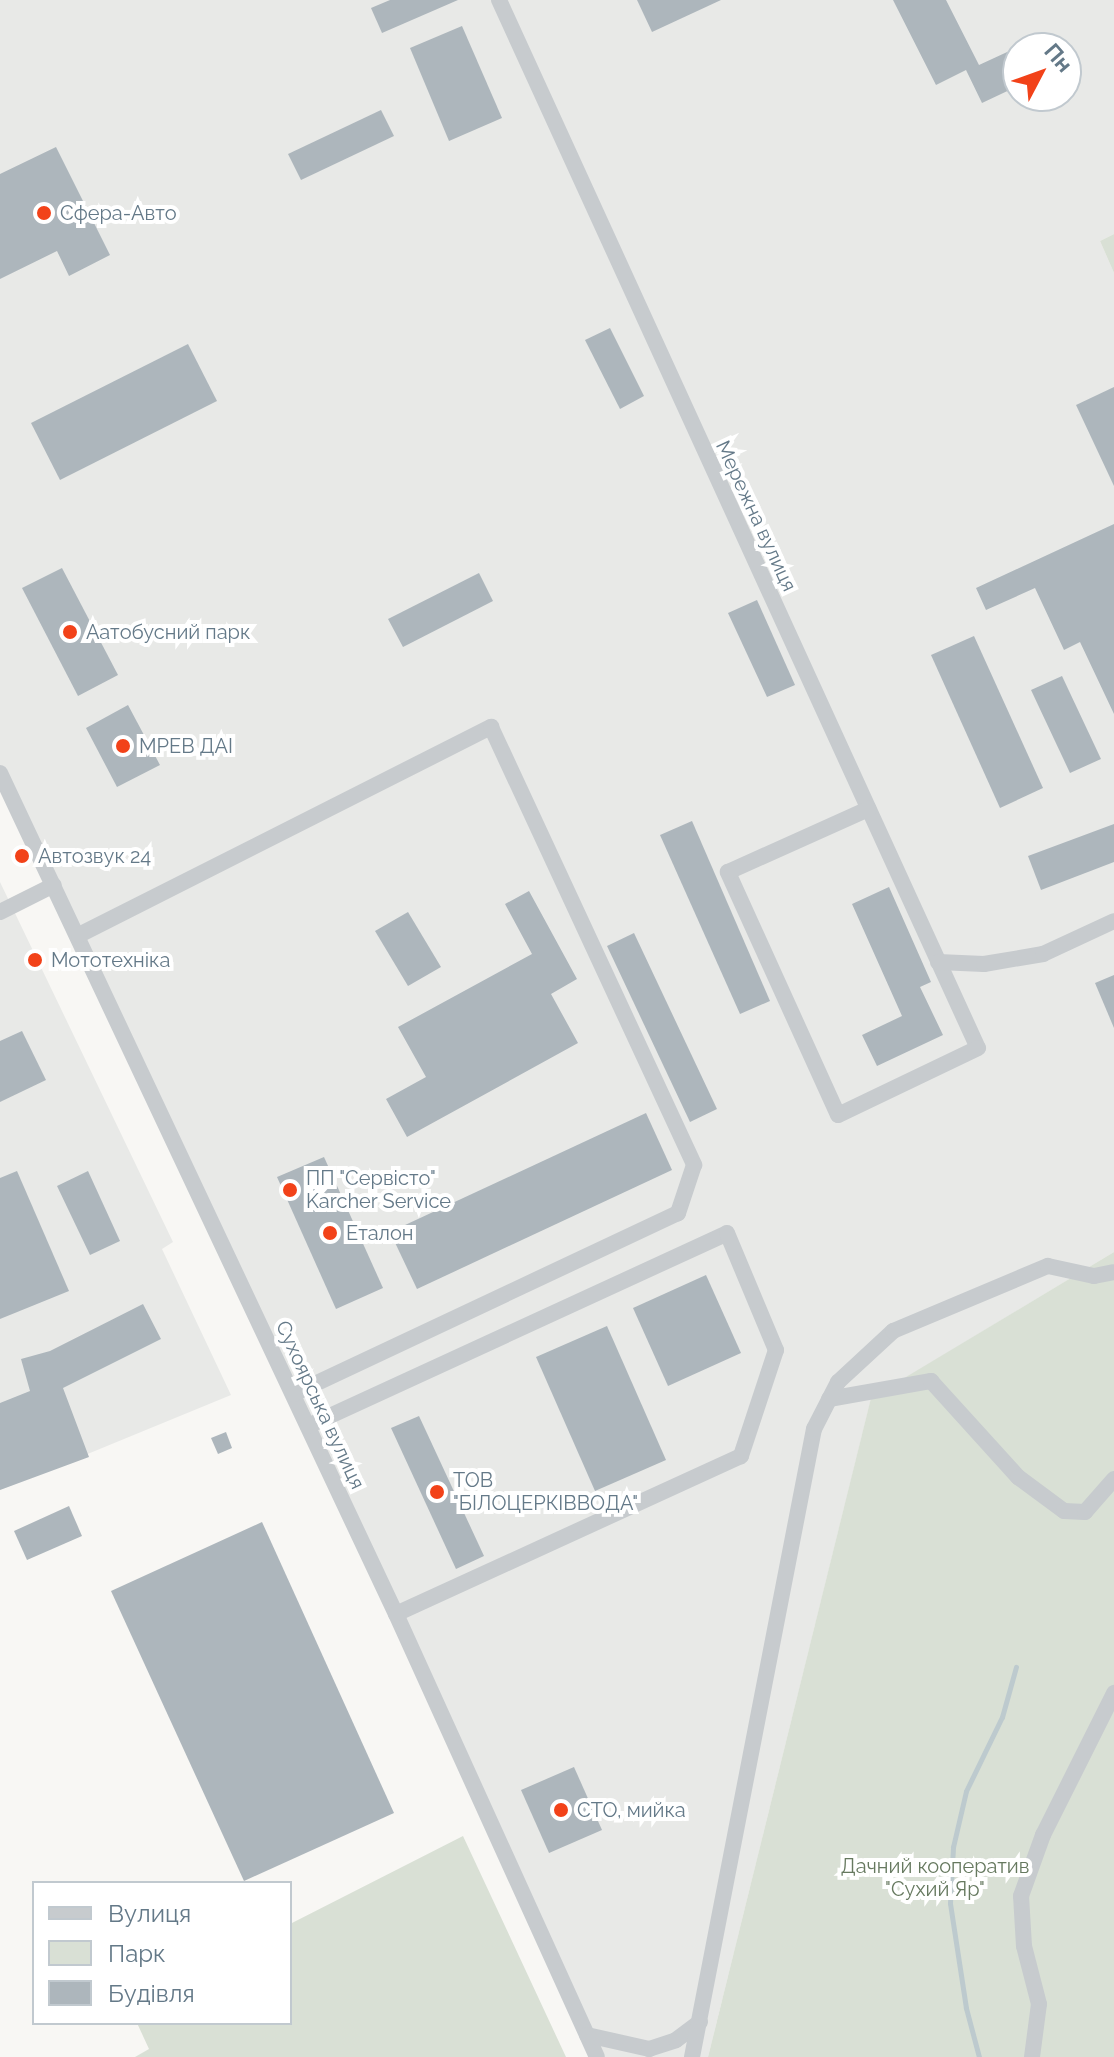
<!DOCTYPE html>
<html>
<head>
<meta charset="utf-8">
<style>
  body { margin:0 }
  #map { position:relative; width:1114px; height:2057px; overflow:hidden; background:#f8f7f4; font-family:Raleway,sans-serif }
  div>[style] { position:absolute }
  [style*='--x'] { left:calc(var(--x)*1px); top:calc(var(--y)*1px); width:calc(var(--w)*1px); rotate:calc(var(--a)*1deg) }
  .built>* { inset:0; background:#e8e9e7 }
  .green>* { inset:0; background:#d9e0d5 }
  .stream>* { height:5px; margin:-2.5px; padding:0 2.5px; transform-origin:2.5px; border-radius:2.5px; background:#bdcace }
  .building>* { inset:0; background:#adb6bc }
  .minor>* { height:16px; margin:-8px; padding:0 8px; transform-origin:8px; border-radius:8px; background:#c7cbce }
  .dots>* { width:22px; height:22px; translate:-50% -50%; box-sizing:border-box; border:4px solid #fff; border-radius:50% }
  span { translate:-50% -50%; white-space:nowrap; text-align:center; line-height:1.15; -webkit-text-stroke:8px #fff; paint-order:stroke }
  .poi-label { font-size:20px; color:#647988 }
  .left { translate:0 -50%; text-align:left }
  .street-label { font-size:20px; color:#647988 }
  .park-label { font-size:20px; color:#66795f }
  .legend { position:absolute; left:32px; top:1881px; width:260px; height:144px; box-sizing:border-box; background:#fff; border:2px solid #c1c9cf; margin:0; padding:10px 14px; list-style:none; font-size:24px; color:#647988 }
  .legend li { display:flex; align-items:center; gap:16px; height:40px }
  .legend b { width:40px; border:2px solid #c1c9cf }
  .north { position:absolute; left:1002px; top:32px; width:80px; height:80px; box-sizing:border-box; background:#fff; border:2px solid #c1c9cf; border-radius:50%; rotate:49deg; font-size:22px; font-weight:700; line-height:32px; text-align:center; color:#647988 }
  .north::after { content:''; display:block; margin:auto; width:28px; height:36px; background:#f24219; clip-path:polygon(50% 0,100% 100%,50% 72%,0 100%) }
</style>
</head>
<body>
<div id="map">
  <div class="built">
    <i style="clip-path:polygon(evenodd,0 0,1114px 0,1114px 234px,1100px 241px,1114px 273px,1114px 1252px,871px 1399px,708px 2057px,599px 2057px,0 773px,0 0,1018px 48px,1066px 48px,1066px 96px,1018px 96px,1018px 48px)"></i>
    <i style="clip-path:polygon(0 882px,173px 1242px,162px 1249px,231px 1395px,0 1490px)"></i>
  </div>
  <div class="green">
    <i style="clip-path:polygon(1114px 234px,1114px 273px,1100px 241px)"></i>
    <i style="clip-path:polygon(1114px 1252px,1114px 2057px,708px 2057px,871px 1398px)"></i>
    <i style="clip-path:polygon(463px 1836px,566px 2057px,135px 2057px,149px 2049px,137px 2023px,290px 2023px,290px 1924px)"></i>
  </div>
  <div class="stream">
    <i style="--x:979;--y:2057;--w:51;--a:-104.9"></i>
    <i style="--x:966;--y:2008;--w:106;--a:-98.7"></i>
    <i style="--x:950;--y:1903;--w:56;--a:-86.9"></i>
    <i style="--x:953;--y:1847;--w:57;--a:-76.9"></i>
    <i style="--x:966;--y:1791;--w:82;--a:-64.1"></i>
    <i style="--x:1002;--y:1717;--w:52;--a:-74.4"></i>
  </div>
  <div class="building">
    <i style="clip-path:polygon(390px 0,458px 0,382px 33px,371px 8px)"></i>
    <i style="clip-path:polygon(637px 0,721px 0,652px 32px)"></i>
    <i style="clip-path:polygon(893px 0,946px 0,979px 65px,1018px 47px,1018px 86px,982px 103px,966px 70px,936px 85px)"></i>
    <i style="clip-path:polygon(462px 26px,502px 118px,449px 141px,410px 48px)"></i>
    <i style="clip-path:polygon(381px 110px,394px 136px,301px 180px,288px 154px)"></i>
    <i style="clip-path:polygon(56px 147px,110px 255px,69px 276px,57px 251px,0 279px,0 174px)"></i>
    <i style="clip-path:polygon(610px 328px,644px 396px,620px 409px,585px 340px)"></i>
    <i style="clip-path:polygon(188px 344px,217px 401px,60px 480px,31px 423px)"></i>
    <i style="clip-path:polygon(1114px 387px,1114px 486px,1076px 405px)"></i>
    <i style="clip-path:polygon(1114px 524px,1114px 714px,1080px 642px,1064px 650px,1035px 588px,986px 610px,976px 588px)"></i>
    <i style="clip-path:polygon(62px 568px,118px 675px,78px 696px,22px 588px)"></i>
    <i style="clip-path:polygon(479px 573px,493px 601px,403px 647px,388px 619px)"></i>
    <i style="clip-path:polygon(757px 600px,795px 685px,767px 697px,728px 613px)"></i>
    <i style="clip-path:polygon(974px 636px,1043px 788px,1000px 808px,931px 655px)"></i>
    <i style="clip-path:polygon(1062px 676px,1101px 759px,1070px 773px,1031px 690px)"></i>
    <i style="clip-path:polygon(128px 705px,160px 765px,117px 787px,86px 728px)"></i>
    <i style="clip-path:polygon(692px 821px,770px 1001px,740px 1014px,660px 835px)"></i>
    <i style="clip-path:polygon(1114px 824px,1114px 862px,1041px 890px,1028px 856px)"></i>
    <i style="clip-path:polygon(889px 887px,931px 982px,920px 987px,943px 1035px,877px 1066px,862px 1035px,902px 1016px,852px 904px)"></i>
    <i style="clip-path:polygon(529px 891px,577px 979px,551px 994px,578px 1043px,407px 1137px,386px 1099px,426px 1077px,398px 1027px,532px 954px,505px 904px)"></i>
    <i style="clip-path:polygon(408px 912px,441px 967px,408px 986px,375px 931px)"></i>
    <i style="clip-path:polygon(634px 933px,717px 1109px,690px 1122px,607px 946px)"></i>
    <i style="clip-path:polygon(1114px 975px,1114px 1028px,1095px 983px)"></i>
    <i style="clip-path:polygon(22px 1031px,46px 1080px,0 1102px,0 1041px)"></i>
    <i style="clip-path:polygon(646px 1113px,672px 1170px,417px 1289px,390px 1232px)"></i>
    <i style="clip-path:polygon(324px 1157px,383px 1288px,336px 1309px,277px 1177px)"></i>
    <i style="clip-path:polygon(17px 1171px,69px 1291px,0 1319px,0 1178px)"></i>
    <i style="clip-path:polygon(88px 1171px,120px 1241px,90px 1255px,57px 1186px)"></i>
    <i style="clip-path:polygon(706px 1275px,741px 1353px,668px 1386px,633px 1308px)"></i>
    <i style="clip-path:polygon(143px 1304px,161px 1339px,63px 1388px,89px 1457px,0 1490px,0 1403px,30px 1391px,21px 1359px,50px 1351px)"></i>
    <i style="clip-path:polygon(607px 1326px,666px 1460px,595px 1491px,536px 1357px)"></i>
    <i style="clip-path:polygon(419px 1416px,484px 1556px,456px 1569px,391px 1428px)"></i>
    <i style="clip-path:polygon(226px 1432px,232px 1448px,218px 1454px,211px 1438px)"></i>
    <i style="clip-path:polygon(69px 1506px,82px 1536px,27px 1560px,14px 1531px)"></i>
    <i style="clip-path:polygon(262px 1522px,394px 1813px,244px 1881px,111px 1591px)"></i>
    <i style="clip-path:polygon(574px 1767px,602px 1830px,549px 1853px,521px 1790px)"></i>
  </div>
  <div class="minor">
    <i style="--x:499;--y:0;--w:1152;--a:65.44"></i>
    <i style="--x:978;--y:1048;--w:155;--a:154.4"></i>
    <i style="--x:838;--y:1115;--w:267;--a:-114.4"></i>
    <i style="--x:728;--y:872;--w:154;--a:-24.2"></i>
    <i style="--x:0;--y:773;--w:930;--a:64.79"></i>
    <i style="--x:396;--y:1614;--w:486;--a:65.6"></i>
    <i style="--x:0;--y:912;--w:60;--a:-26.6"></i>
    <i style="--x:79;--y:935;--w:462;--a:-26.8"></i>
    <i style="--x:491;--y:727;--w:483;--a:65.1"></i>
    <i style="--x:694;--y:1165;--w:51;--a:108.4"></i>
    <i style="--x:678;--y:1213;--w:425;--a:154.8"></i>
    <i style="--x:938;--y:962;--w:46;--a:2.5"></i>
    <i style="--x:984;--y:964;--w:60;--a:-9.6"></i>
    <i style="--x:1043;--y:954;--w:78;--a:-24.9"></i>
    <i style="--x:829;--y:1399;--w:104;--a:-10"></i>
    <i style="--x:931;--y:1381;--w:130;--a:47.8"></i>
    <i style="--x:1018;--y:1477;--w:57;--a:36.5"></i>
    <i style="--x:1064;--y:1511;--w:21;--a:3"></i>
    <i style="--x:1085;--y:1512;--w:44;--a:-48.7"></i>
    <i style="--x:308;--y:1426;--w:461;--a:-24.7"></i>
    <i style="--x:727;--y:1233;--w:127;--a:67.3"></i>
    <i style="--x:776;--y:1350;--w:112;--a:108.3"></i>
    <i style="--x:741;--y:1456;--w:379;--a:155.4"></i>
    <i style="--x:587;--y:2035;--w:64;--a:12.7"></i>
    <i style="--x:649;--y:2049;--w:28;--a:-18"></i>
    <i style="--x:676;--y:2040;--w:30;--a:-37"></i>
    <i style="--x:692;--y:2057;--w:640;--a:-79.01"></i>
    <i style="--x:814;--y:1429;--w:53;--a:-62.9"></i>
    <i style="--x:838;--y:1382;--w:75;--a:-42.8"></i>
    <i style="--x:893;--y:1331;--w:168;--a:-22.8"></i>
    <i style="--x:1048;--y:1266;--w:47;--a:12.3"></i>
    <i style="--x:1094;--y:1276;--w:20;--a:-11"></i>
    <i style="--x:1032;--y:2057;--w:53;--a:-82.5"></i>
    <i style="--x:1039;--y:2004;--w:60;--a:-104.5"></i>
    <i style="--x:1024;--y:1946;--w:50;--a:-93.4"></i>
    <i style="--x:1021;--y:1896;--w:65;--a:-70.2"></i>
    <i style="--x:1043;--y:1835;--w:159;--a:-63.4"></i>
  </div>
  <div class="dots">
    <i style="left:44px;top:213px;background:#f24219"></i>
    <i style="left:70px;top:632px;background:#f24219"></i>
    <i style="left:123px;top:746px;background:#f24219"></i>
    <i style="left:22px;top:856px;background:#f24219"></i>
    <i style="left:35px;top:960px;background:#f24219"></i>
    <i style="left:290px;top:1190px;background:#f24219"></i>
    <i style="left:330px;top:1233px;background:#f24219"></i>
    <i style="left:437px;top:1492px;background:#f24219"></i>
    <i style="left:561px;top:1810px;background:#f24219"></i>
  </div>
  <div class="poi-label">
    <span class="left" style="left:60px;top:213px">Сфера-Авто</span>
    <span class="left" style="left:86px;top:632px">Аатобусний парк</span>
    <span class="left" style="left:139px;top:746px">МРЕВ ДАІ</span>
    <span class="left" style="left:38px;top:856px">Автозвук 24</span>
    <span class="left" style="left:51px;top:960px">Мототехніка</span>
    <span class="left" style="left:306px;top:1190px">ПП "Сервісто"<br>Karcher Service</span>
    <span class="left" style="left:346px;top:1233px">Еталон</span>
    <span class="left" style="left:453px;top:1492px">ТОВ<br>"БІЛОЦЕРКІВВОДА"</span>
    <span class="left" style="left:577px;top:1810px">СТО, мийка</span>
  </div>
  <div class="street-label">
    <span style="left:756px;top:516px;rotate:65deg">Мережна вулиця</span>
    <span style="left:320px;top:1405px;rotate:65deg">Сухоярська вулиця</span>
  </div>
  <div class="park-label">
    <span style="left:935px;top:1878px">Дачний кооператив<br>"Сухий Яр"</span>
  </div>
  <ul class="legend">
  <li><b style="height:10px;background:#c7cbce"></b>Вулиця</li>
  <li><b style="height:22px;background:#d9e0d5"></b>Парк</li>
  <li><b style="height:22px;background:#adb6bc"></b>Будівля</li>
  </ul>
  <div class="north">Пн</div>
</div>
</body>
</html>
